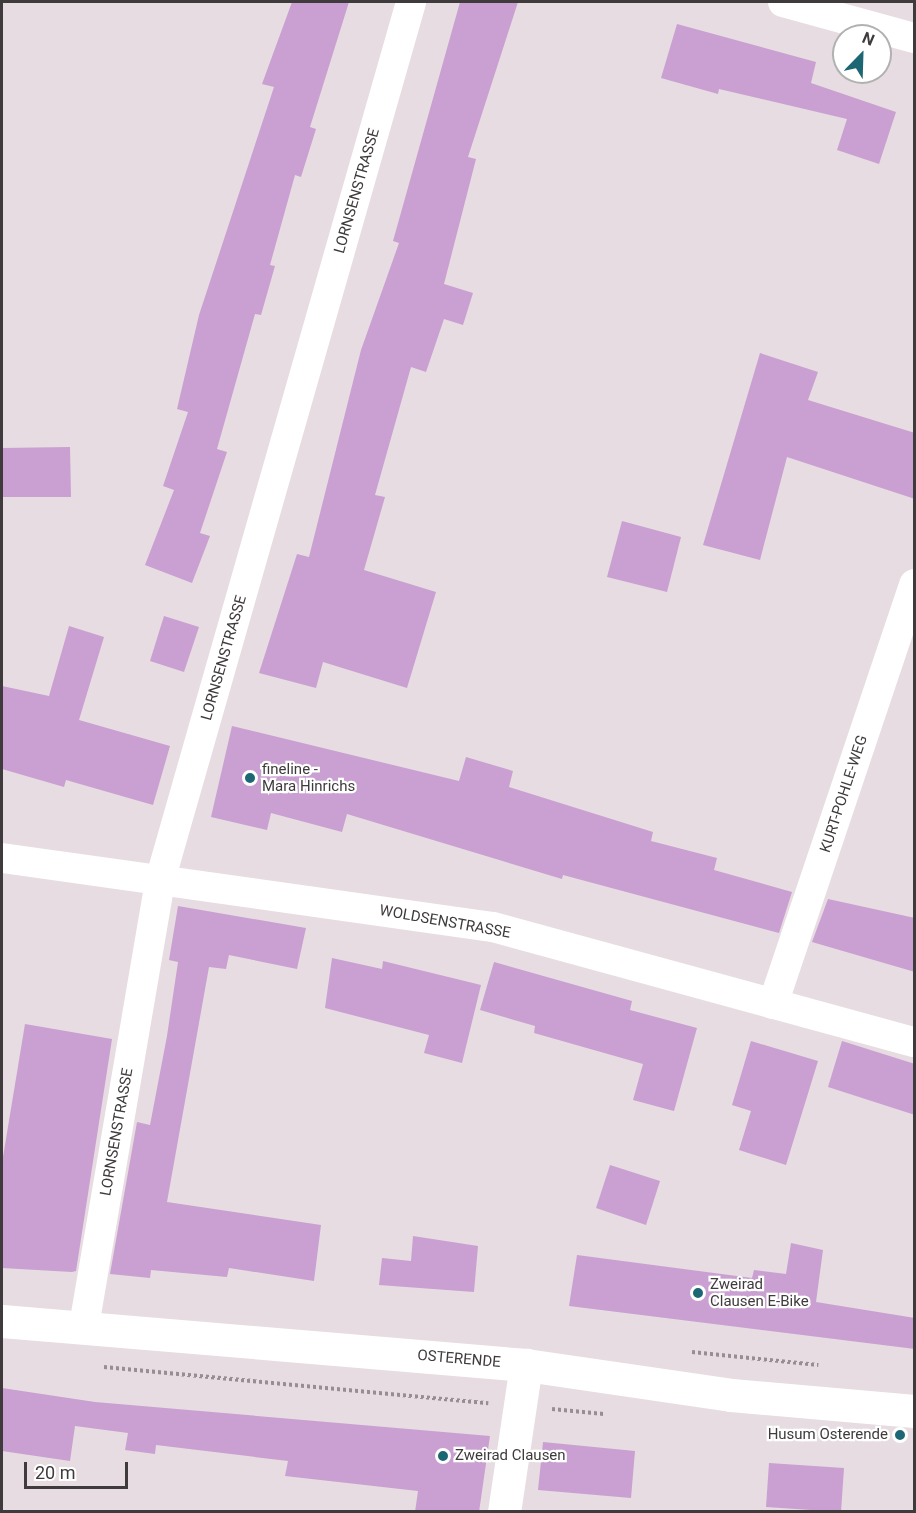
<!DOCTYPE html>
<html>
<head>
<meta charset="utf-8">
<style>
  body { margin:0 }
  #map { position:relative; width:916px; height:1513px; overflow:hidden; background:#e7dce1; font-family:Roboto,sans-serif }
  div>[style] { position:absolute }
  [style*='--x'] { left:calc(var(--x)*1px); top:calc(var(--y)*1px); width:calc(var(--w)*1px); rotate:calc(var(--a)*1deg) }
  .building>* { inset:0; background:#c9a0d1 }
  .path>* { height:4px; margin-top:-2px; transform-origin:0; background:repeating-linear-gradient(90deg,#968e92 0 3px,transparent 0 6px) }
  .minor>* { height:30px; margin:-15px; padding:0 15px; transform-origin:15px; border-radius:15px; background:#fff }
  .secondary>* { height:33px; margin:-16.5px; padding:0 16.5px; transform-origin:16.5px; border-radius:16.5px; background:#fff }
  .dots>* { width:16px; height:16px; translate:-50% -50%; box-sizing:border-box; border:3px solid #fff; border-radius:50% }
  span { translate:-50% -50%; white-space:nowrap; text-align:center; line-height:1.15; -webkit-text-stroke:4.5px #fff; paint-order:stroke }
  .street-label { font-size:15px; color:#3f3b3d }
  .poi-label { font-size:15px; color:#3f3b3d }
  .left { translate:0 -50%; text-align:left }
  .right { translate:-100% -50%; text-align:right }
  .frame { position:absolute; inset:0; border:3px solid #3f3b3d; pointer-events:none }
  .north { position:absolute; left:832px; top:24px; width:60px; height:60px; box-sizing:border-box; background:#fff; border:2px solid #b2b1b1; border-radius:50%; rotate:23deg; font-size:16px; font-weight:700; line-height:24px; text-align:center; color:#3f3b3d }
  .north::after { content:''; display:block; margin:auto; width:21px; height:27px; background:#1d6673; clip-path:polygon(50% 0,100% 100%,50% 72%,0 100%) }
  .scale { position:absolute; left:24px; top:1462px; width:104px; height:27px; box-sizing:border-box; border:3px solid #3f3b3d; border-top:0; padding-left:8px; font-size:18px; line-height:21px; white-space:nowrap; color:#3f3b3d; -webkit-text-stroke:4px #fff; paint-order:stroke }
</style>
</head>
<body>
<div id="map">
  <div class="building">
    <i style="clip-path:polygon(292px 2px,349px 2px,310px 127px,316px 129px,301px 177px,295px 175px,270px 265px,275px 266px,261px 315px,255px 314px,217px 449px,227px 452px,200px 533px,210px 536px,192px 583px,145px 565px,174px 490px,163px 486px,188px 412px,177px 409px,199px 315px,274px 87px,262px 84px)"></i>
    <i style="clip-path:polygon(460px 2px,518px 2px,468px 157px,476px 159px,444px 284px,473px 293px,463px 325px,444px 319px,426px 372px,411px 367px,375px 495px,385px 497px,364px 570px,436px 592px,407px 688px,323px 662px,316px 688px,259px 673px,297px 554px,309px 557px,361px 350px,399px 243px,393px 241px)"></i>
    <i style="clip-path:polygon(677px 24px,816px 62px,811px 83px,896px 112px,879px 164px,837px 150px,847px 119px,719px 89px,718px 94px,661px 78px)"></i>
    <i style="clip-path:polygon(760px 353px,818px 372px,808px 400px,915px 433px,915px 499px,787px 457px,760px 560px,703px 545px)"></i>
    <i style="clip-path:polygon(70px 447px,71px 497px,2px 497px,2px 448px)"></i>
    <i style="clip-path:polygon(622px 521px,681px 537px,667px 592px,607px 577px)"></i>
    <i style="clip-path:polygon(164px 616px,199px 627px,184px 672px,150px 661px)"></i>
    <i style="clip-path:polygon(69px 626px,104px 637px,79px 720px,170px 746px,153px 805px,66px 780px,64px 787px,2px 769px,2px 686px,49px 696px)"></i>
    <i style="clip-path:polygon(232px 726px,459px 781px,466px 757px,513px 771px,509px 787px,653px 832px,651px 841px,717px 858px,714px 870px,792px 892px,779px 933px,563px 875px,562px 879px,347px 814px,342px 832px,271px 813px,267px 830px,211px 817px)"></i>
    <i style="clip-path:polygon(828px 899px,915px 918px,915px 972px,812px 942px)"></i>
    <i style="clip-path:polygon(178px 906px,306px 928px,297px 969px,229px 955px,226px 969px,209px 967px,167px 1202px,321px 1225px,314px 1281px,229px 1268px,227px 1277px,151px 1270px,150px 1278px,110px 1274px,137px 1122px,150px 1125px,167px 1036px,178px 962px,169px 960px)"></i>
    <i style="clip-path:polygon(332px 958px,382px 969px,383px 961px,481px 985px,462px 1063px,424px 1053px,429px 1035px,325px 1008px)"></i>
    <i style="clip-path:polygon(494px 962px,632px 1001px,630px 1010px,697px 1028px,674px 1111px,633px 1100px,643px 1064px,534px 1033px,535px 1026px,480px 1010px)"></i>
    <i style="clip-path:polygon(25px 1024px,112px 1039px,76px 1271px,72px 1272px,2px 1268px,2px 1163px)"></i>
    <i style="clip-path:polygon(751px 1041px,818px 1061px,786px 1165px,739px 1150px,751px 1111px,732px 1105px)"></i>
    <i style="clip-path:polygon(842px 1041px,915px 1064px,915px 1115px,828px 1087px)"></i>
    <i style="clip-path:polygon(610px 1165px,660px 1181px,646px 1225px,596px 1208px)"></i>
    <i style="clip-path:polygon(413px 1236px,478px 1246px,474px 1292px,379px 1285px,382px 1258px,411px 1261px)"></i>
    <i style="clip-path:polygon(791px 1243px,823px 1250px,816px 1302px,915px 1318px,915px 1349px,569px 1306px,577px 1255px,752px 1278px,754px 1270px,786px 1274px)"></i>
    <i style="clip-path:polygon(2px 1388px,95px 1402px,490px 1436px,479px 1512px,415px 1512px,418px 1491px,285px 1476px,288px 1461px,156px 1445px,155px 1454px,125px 1450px,128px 1433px,75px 1426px,70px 1461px,2px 1451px)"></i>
    <i style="clip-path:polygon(543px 1442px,635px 1451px,631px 1498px,538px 1490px)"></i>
    <i style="clip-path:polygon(769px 1463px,844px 1468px,841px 1512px,766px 1507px)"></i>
  </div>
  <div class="path">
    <i style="--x:692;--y:1352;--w:127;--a:5.9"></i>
    <i style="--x:104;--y:1367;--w:386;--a:5.4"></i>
    <i style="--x:552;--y:1409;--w:52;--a:5.5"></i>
  </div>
  <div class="minor">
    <i style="--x:783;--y:2;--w:136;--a:15.4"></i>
    <i style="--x:2;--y:858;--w:496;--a:8"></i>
    <i style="--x:493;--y:927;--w:436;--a:15.3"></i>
    <i style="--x:773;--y:1004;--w:443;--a:-71.4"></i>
    <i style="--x:84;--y:1326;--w:456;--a:-80.3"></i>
    <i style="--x:161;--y:877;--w:910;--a:-74.05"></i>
  </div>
  <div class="secondary">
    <i style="--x:2;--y:1321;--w:526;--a:4.8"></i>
    <i style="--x:526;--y:1365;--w:207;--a:8.3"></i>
    <i style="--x:731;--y:1395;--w:184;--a:5"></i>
    <i style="--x:504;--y:1512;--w:149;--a:-81.5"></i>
  </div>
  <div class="dots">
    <i style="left:250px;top:778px;background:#1d6673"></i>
    <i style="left:698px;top:1293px;background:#1d6673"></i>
    <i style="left:900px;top:1435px;background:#1d6673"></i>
    <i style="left:443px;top:1456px;background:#1d6673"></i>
  </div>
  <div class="street-label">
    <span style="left:357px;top:191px;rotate:-74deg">LORNSENSTRASSE</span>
    <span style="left:224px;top:658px;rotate:-74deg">LORNSENSTRASSE</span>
    <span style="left:844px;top:794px;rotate:-72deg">KURT-POHLE-WEG</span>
    <span style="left:445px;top:922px;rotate:10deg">WOLDSENSTRASSE</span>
    <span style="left:117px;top:1132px;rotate:-80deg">LORNSENSTRASSE</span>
    <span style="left:459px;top:1359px;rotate:5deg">OSTERENDE</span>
  </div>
  <div class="poi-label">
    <span class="left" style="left:262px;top:778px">fineline -<br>Mara Hinrichs</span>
    <span class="left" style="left:710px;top:1293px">Zweirad<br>Clausen E-Bike</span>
    <span class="right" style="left:888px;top:1435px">Husum Osterende</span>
    <span class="left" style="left:455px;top:1456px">Zweirad Clausen</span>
  </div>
  <div class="frame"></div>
  <div class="north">N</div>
  <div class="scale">20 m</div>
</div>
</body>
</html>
